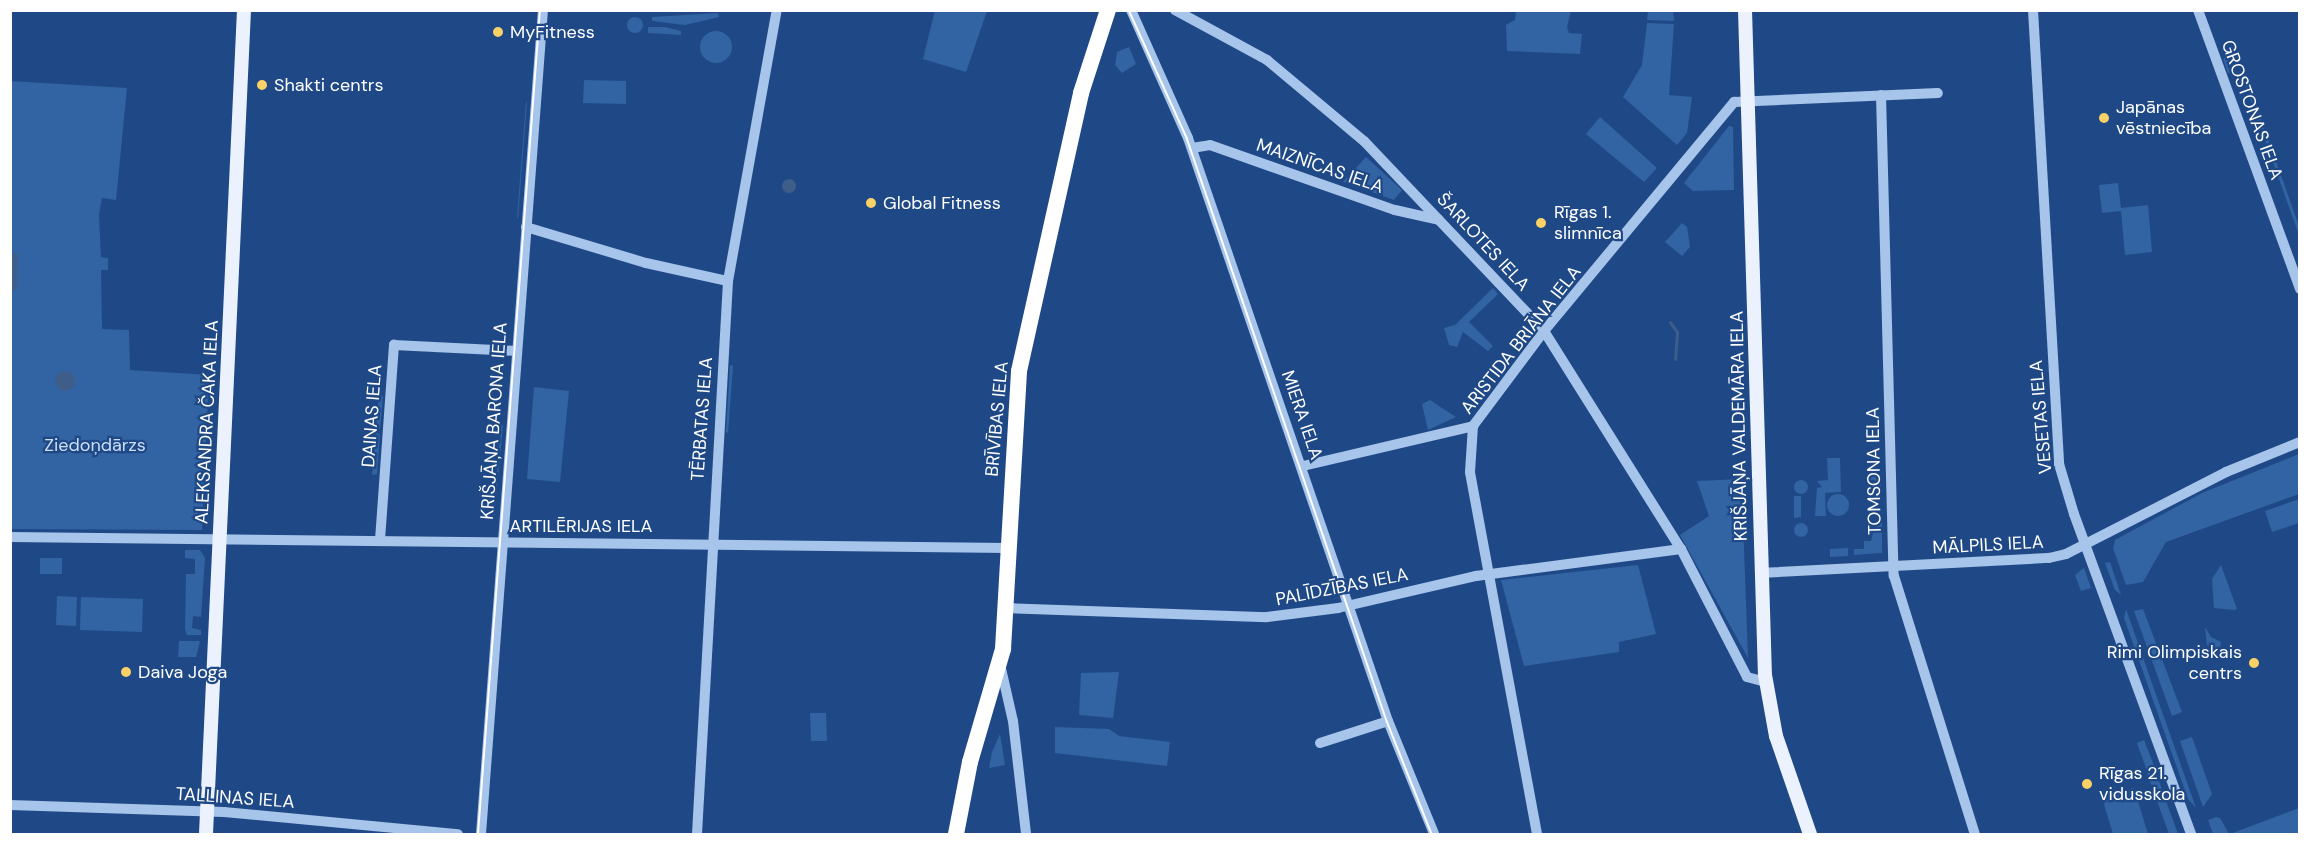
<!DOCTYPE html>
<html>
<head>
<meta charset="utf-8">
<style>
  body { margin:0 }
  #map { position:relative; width:2310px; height:845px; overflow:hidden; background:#1f4986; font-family:"DM Sans",sans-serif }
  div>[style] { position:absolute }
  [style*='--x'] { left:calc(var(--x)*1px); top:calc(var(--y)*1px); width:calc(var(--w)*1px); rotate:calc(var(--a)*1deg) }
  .green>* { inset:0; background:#3263a3 }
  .round { border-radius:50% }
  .water>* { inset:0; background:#3e5d89 }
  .stream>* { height:3px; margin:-1.5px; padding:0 1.5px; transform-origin:1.5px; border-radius:1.5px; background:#3e5d89 }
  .minor>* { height:10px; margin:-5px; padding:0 5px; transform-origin:5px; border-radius:5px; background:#a7c4ea }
  .major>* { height:14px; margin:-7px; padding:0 7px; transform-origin:7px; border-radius:7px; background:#ebf2fe }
  .highway>* { height:16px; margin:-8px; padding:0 8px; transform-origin:8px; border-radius:8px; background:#fff }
  .tram>* { height:1.5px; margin:-0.75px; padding:0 0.75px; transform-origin:0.75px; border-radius:0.75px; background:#fff }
  .dots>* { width:16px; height:16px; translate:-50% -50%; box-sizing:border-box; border:3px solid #1f4986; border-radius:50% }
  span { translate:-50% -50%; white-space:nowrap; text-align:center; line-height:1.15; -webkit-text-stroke:4.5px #1f4986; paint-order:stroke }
  .poi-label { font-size:18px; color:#fff }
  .left { translate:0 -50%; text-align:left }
  .right { translate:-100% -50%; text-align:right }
  .street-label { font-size:18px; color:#fff }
  .park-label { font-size:18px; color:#ccdff8 }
  .frame { position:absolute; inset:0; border:12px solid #fff; pointer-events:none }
</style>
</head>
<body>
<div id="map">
  <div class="green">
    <i style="clip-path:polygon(935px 10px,987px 11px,966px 72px,923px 59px)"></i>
    <i style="clip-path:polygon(1516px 11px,1571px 11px,1567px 27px,1569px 33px,1582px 34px,1580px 54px,1507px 51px,1506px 25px,1515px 20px)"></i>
    <i style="clip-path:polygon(1648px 11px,1673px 11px,1674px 21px,1647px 20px)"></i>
    <i style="clip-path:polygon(718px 13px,719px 17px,685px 25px,652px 21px,652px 17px)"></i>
    <i class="round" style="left:627px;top:17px;width:16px;height:16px"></i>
    <i style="clip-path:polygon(1647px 23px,1674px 24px,1669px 95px,1692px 97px,1687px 133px,1677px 145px,1623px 97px,1642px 65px)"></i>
    <i style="clip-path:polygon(648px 27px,665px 27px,681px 31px,681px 35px,648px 33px)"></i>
    <i class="round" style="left:700px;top:31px;width:32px;height:32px"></i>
    <i style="clip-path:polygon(1129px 47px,1136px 64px,1122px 73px,1115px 65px,1117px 52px)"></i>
    <i style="clip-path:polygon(2228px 54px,2236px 75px,2228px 73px,2223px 59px)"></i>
    <i style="clip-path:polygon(584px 80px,626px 81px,626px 104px,583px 103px)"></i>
    <i style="clip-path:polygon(2247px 80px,2299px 226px,2299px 235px,2245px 84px)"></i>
    <i style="clip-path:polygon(10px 81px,127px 88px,116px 200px,102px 198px,99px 215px,101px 257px,108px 258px,108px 270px,101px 270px,102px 329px,129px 330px,130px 370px,209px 375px,202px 530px,11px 529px)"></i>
    <i style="clip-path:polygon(526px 102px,527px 102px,518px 218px,517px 218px)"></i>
    <i style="clip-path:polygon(1600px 117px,1657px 168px,1644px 182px,1586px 134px)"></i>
    <i style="clip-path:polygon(1729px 126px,1733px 127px,1734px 190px,1693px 191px,1684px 183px)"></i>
    <i style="clip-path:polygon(1366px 157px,1402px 190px,1394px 200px,1343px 182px)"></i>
    <i style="clip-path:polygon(2118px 183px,2121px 208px,2148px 205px,2152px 252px,2125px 255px,2121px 211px,2102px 213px,2099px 185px)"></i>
    <i style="clip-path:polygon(1682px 223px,1687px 227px,1690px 247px,1682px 256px,1665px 242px)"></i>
    <i style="clip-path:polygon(1493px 288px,1498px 294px,1469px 322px,1493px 346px,1488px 351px,1463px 332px,1457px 347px,1449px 345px,1444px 328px,1455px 325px)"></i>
    <i style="clip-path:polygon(730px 365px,733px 366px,728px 433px,726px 432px)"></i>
    <i style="clip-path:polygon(534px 387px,569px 391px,560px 482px,527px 479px)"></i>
    <i style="clip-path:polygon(379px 396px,383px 396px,380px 429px,376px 429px)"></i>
    <i style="clip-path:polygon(1430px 400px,1442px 408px,1456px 417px,1428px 430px,1422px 404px)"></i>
    <i style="clip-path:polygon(501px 424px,503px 425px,494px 520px,493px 520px)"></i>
    <i style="clip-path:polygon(376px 433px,380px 434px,377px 474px,372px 475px)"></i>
    <i style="clip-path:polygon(2299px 454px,2299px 494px,2166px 542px,2143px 582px,2126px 585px,2113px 548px,2115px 540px,2202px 493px)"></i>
    <i style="clip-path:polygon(1827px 458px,1840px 458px,1841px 492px,1825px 493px,1826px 516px,1815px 516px,1817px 488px,1822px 487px,1817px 481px,1828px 480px)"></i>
    <i style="clip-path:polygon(1868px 473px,1880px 473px,1881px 490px,1875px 490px,1875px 480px,1868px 480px)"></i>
    <i style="clip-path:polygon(1741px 479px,1744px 547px,1748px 658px,1680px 535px,1709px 516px,1697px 481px)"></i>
    <i class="round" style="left:1794px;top:480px;width:14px;height:14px"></i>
    <i class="round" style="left:1827px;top:494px;width:22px;height:22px"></i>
    <i style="clip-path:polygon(1794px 496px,1801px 496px,1801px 517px,1794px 518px)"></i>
    <i style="clip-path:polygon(2299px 499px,2299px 523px,2272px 532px,2265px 511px)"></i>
    <i style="clip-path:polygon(1876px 521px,1882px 521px,1882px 553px,1854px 555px,1854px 549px,1864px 549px,1864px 541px,1871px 541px)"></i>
    <i class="round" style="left:1794px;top:523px;width:14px;height:14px"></i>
    <i style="clip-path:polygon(1848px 548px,1848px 556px,1830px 557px,1830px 549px)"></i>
    <i style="clip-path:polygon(185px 550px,200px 550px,205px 558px,201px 617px,193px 616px,192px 628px,201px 630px,201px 635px,187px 635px,185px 629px,186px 574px,195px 574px,195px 559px,185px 558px)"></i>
    <i style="clip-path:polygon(40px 558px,62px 558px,62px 574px,40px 574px)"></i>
    <i style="clip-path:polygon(2110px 562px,2121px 595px,2115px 590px,2105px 563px)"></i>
    <i style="clip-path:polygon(1638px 565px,1656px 634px,1619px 642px,1619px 652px,1524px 666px,1501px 580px)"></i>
    <i style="clip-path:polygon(2221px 565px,2237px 609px,2234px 610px,2214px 608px,2212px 579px)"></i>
    <i style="clip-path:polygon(2084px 568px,2091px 588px,2081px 591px,2075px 575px)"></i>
    <i style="clip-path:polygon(57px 596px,77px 597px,76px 626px,56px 625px)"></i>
    <i style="clip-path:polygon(81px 597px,143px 599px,142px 632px,80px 630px)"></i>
    <i style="clip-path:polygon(2126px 609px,2166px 723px,2196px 808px,2188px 799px,2124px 618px)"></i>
    <i style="clip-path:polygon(2143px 609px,2182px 712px,2172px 716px,2134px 611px)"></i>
    <i style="clip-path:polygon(2205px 627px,2211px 637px,2221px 642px,2220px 651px,2207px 645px)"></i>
    <i style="clip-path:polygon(179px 641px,200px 641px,196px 657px,178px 657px)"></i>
    <i style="clip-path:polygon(1119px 672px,1113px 718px,1079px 715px,1081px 673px)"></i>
    <i style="clip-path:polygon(810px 713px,826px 713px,827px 741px,811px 741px)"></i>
    <i style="clip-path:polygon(1055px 727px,1109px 729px,1119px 736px,1170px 742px,1167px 766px,1055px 753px)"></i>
    <i style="clip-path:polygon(1000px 734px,1005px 765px,989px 768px,992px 752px)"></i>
    <i style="clip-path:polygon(2192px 737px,2212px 794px,2203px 807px,2180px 741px)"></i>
    <i style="clip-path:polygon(2144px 740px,2155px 768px,2147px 771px,2137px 743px)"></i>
    <i style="clip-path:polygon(2155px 770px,2161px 787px,2178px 834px,2169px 834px,2147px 773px)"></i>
    <i style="clip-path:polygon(2134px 788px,2148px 834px,2113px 834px,2102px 798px)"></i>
    <i style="clip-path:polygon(2299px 808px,2299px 834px,2230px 834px,2267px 820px)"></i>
    <i style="clip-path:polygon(2216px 817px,2220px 818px,2229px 834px,2213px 834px,2208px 820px)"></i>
  </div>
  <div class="water">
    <i class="round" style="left:782px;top:179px;width:14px;height:14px"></i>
    <i style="clip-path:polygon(11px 253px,18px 254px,17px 290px,11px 290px)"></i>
    <i class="round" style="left:55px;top:371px;width:20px;height:20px"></i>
  </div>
  <div class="stream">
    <i style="--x:1670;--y:322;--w:12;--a:55"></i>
    <i style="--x:1677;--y:332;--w:27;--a:94"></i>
  </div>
  <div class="minor">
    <i style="--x:1131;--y:10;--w:140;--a:66"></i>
    <i style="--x:1188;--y:138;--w:616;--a:71.07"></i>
    <i style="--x:1388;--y:721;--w:122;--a:67.8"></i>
    <i style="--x:1175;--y:10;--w:105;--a:28.5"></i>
    <i style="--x:1267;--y:60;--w:126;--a:39.9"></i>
    <i style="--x:1364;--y:141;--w:262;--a:46.5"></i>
    <i style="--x:1544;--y:331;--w:257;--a:57.9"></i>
    <i style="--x:1681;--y:549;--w:144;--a:62.7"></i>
    <i style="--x:1747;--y:677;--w:20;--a:15"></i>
    <i style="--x:2033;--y:10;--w:455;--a:86.7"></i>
    <i style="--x:2059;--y:464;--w:52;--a:73.3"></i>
    <i style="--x:2074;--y:514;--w:341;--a:69.9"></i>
    <i style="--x:2198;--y:10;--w:297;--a:69.9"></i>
    <i style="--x:1881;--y:95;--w:481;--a:88.5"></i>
    <i style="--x:1894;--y:576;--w:270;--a:72.6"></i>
    <i style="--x:1192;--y:148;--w:18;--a:-9"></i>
    <i style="--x:1210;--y:145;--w:196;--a:19.4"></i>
    <i style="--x:1395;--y:210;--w:45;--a:12.8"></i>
    <i style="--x:526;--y:227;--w:125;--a:16.7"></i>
    <i style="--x:646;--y:263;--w:84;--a:12.4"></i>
    <i style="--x:1303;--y:466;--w:175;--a:-13.2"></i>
    <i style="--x:10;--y:537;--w:998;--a:0.63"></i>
    <i style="--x:380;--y:540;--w:196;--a:-85.9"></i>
    <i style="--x:394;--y:345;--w:122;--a:2.8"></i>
    <i style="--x:1760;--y:573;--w:289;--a:-3"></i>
    <i style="--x:2049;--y:558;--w:17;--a:-13"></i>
    <i style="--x:2066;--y:554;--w:180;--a:-27.1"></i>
    <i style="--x:2226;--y:472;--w:80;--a:-22.1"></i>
    <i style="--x:1005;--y:608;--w:262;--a:2"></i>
    <i style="--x:1267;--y:617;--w:72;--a:-7.2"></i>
    <i style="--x:1338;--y:608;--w:142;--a:-13.1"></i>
    <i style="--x:1476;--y:576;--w:207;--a:-7.5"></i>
    <i style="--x:1000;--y:664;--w:58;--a:77.2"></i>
    <i style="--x:1013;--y:721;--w:114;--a:83.4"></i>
    <i style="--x:1320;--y:743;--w:71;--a:-17.9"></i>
    <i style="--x:10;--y:805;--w:214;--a:1.9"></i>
    <i style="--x:224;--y:812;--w:235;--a:5.4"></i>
    <i style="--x:481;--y:834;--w:826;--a:-85.7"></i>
    <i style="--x:697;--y:834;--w:554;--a:-86.79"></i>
    <i style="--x:728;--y:281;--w:275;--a:-79.8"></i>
    <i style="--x:1537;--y:834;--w:368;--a:-100.5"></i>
    <i style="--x:1470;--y:472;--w:46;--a:-86.3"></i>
    <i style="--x:1473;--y:426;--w:119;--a:-53.2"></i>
    <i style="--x:1544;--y:331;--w:298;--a:-50.3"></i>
    <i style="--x:1734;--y:102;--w:204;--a:-2.5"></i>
  </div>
  <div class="major">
    <i style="--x:1745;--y:10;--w:665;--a:88.28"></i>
    <i style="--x:1765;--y:675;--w:62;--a:79.8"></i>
    <i style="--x:1776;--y:736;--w:104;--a:70.9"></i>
    <i style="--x:206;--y:834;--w:825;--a:-87.36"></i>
  </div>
  <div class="highway">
    <i style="--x:956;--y:834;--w:73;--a:-79"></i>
    <i style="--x:970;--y:762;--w:118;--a:-73.7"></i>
    <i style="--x:1003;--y:649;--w:278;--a:-86.7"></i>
    <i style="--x:1019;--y:371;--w:285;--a:-77.4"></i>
    <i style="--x:1081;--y:93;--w:87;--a:-72"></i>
  </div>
  <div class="tram">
    <i style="--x:1129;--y:10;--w:141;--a:65.6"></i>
    <i style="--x:1187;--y:138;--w:616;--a:71.07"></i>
    <i style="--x:1387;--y:721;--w:122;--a:68.3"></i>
    <i style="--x:478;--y:834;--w:826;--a:-85.7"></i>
  </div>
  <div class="dots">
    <i style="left:498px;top:32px;background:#f9d167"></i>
    <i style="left:262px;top:85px;background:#f9d167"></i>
    <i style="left:2104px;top:118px;background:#f9d167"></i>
    <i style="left:871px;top:203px;background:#f9d167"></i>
    <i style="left:1541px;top:223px;background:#f9d167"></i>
    <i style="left:2254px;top:663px;background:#f9d167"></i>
    <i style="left:126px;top:672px;background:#f9d167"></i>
    <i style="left:2087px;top:784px;background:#f9d167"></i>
  </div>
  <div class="poi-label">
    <span class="left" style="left:510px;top:32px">MyFitness</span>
    <span class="left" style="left:274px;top:85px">Shakti centrs</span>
    <span class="left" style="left:2116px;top:118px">Japānas<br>vēstniecība</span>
    <span class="left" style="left:883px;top:203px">Global Fitness</span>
    <span class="left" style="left:1554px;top:223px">Rīgas 1.<br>slimnīca</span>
    <span class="right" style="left:2242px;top:663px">Rimi Olimpiskais<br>centrs</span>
    <span class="left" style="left:138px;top:672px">Daiva Joga</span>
    <span class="left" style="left:2099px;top:784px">Rīgas 21.<br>vidusskola</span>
  </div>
  <div class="street-label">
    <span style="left:2252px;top:110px;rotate:70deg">GROSTONAS IELA</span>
    <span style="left:1320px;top:166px;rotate:19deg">MAIZNĪCAS IELA</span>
    <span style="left:1483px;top:242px;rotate:47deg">ŠARLOTES IELA</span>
    <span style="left:1521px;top:340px;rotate:-52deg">ARISTIDA BRIĀNA IELA</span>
    <span style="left:1302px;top:415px;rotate:71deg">MIERA IELA</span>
    <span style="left:372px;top:416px;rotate:-86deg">DAINAS IELA</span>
    <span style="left:2041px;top:417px;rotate:-95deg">VESETAS IELA</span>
    <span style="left:702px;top:419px;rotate:-86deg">TĒRBATAS IELA</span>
    <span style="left:997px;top:419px;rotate:-85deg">BRĪVĪBAS IELA</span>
    <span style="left:494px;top:421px;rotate:-86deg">KRIŠJĀŅA BARONA IELA</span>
    <span style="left:207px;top:422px;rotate:-87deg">ALEKSANDRA ČAKA IELA</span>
    <span style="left:1739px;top:426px;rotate:-91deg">KRIŠJĀŅA VALDEMĀRA IELA</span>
    <span style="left:1874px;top:471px;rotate:-91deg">TOMSONA IELA</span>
    <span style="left:581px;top:526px">ARTILĒRIJAS IELA</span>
    <span style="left:1988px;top:545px;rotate:-3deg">MĀLPILS IELA</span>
    <span style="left:1342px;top:587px;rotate:-11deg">PALĪDZĪBAS IELA</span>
    <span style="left:235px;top:798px;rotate:4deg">TALLINAS IELA</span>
  </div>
  <div class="park-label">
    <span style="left:95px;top:445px">Ziedoņdārzs</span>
  </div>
  <div class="frame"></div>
</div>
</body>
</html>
